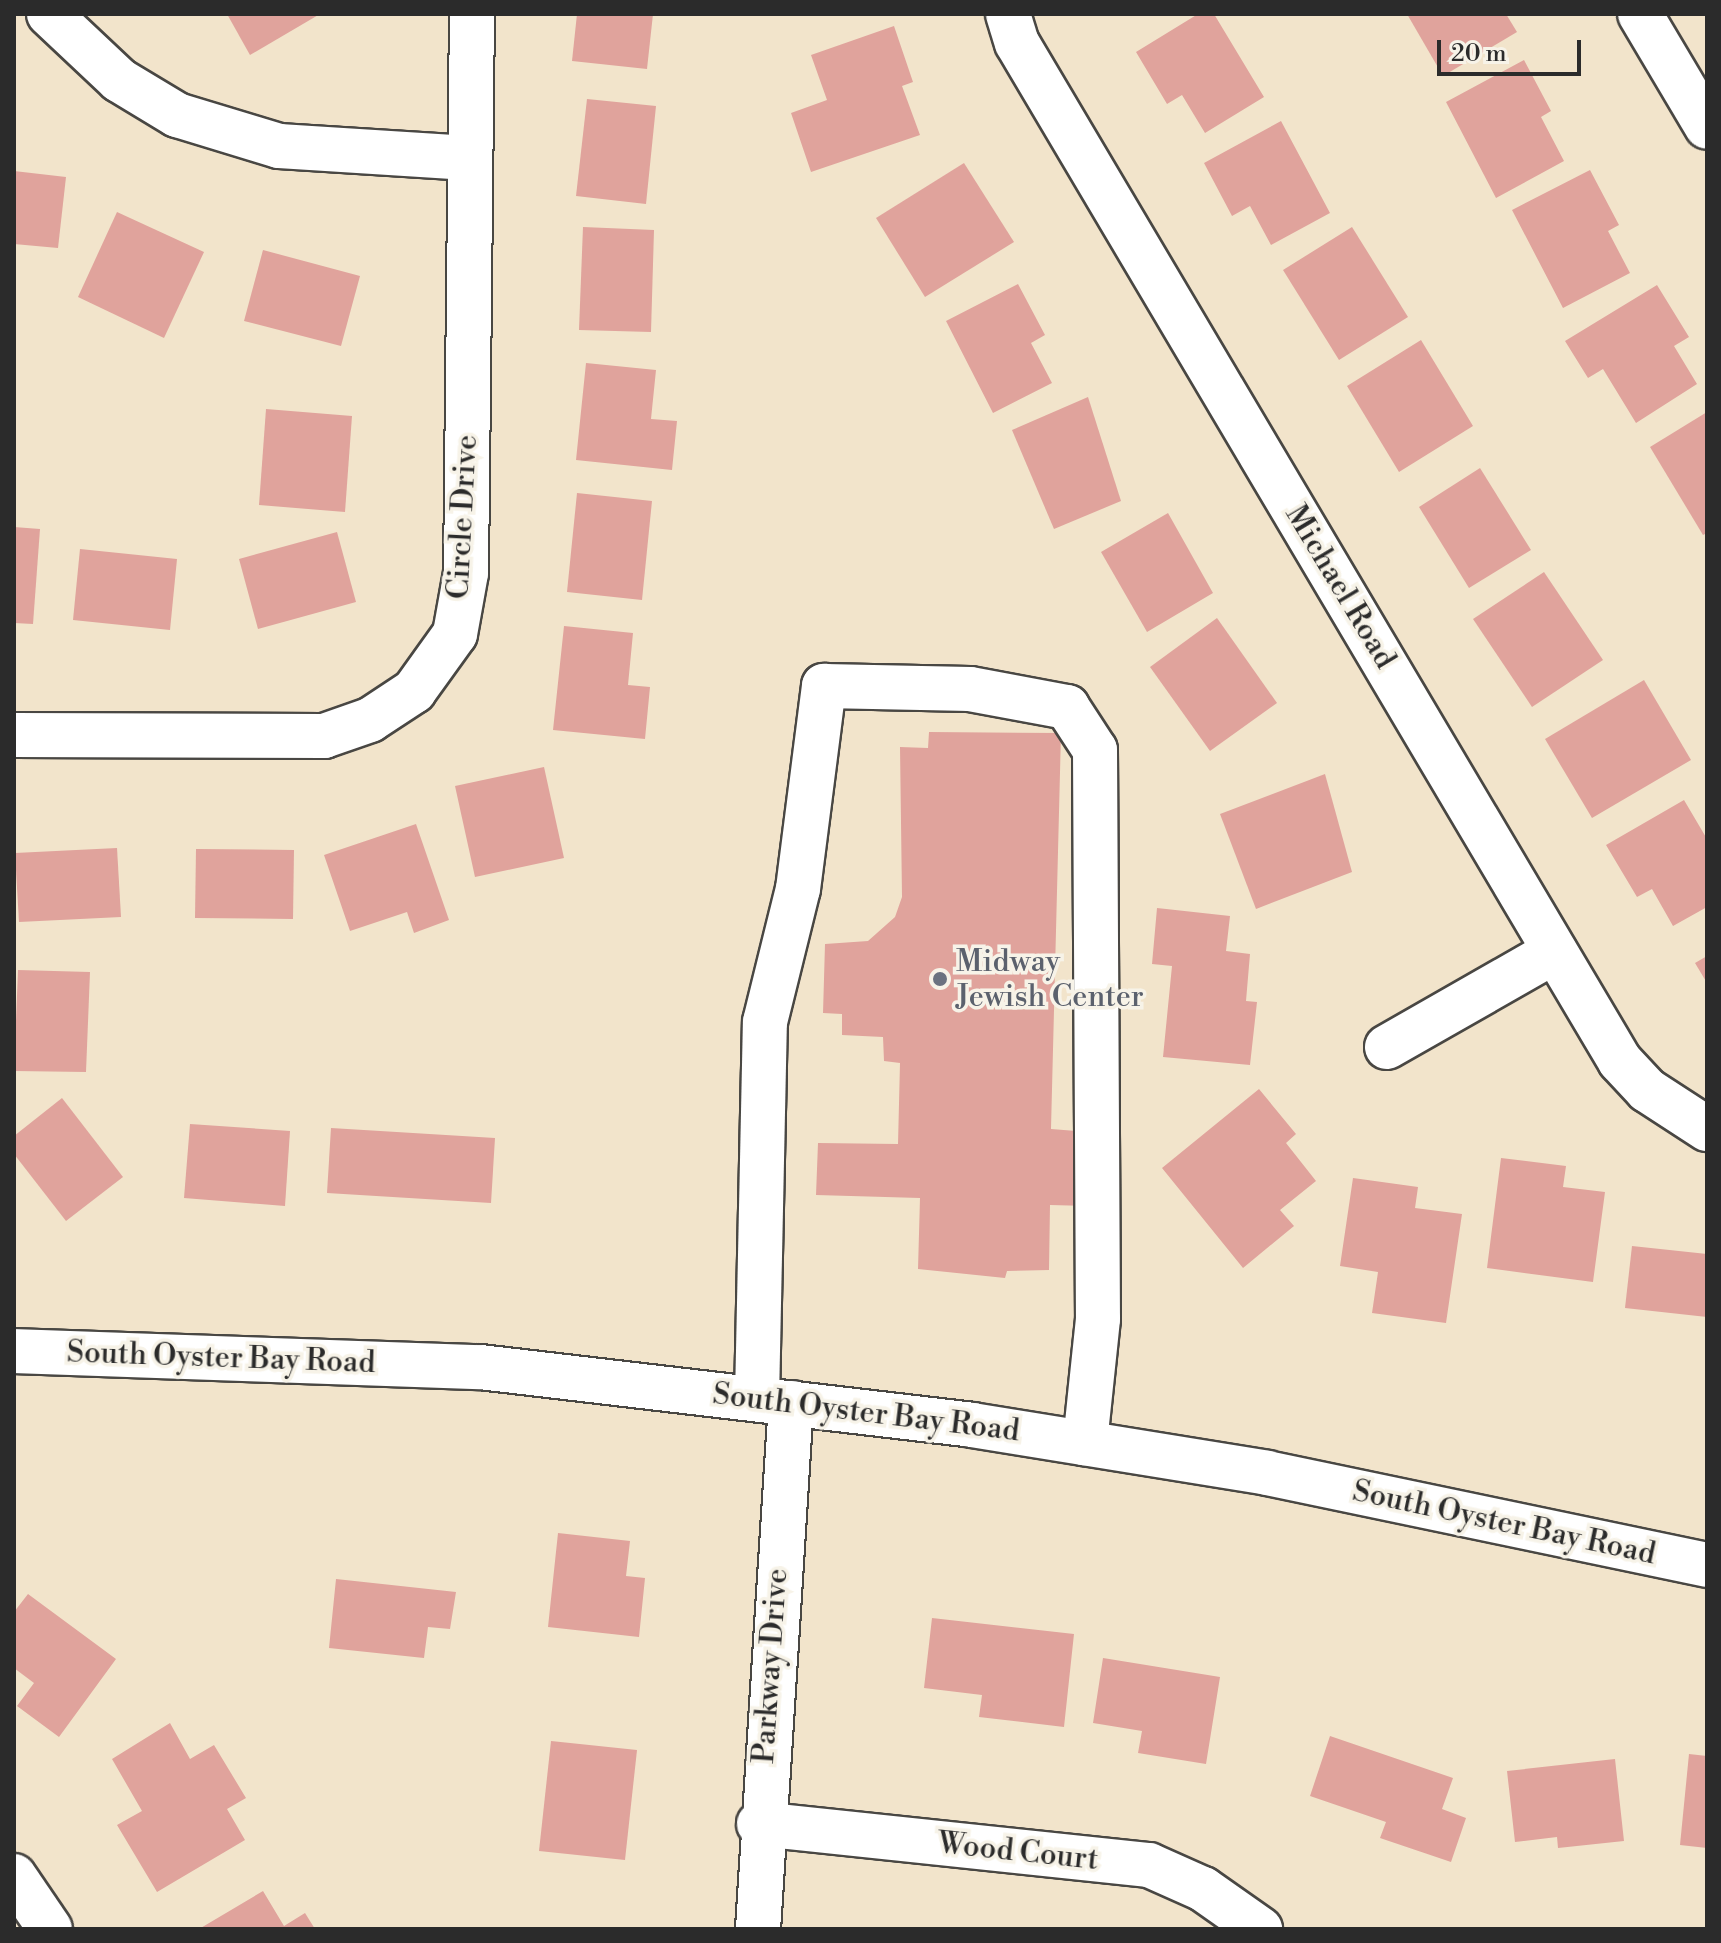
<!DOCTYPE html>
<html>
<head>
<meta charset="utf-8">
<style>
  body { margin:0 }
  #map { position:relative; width:1721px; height:1943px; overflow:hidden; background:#f2e4cb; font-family:"Libre Bodoni",serif }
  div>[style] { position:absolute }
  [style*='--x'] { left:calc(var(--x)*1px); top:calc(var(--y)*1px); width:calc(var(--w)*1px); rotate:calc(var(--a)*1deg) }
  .building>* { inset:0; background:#e0a39c }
  .roads { filter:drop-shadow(2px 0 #494743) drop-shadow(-2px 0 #494743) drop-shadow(0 2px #494743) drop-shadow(0 -2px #494743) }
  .minor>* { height:44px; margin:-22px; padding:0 22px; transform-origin:22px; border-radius:22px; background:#fff }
  .major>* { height:44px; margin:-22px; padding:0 22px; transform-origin:22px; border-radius:22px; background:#fff }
  .dots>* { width:22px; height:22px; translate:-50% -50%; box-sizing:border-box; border:4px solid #f7f3e8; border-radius:50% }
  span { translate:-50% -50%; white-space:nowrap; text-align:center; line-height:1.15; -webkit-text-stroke:7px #f7f3e8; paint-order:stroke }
  .street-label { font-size:30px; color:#2b2b2b }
  .worship-label { font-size:30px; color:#5b616d }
  .left { translate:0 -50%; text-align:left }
  .frame { position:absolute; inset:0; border:16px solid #2b2b2b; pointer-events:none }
  .scale { position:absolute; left:1437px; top:40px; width:144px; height:36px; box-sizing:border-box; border:4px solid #2b2b2b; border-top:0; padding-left:10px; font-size:24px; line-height:28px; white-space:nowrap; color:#2b2b2b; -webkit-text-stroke:6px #f7f3e8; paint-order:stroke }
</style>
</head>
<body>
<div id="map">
  <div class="building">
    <i style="clip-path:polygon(227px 14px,320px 14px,250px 55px)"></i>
    <i style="clip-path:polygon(577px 14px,653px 14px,647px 69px,572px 61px)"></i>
    <i style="clip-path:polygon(1198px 14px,1214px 14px,1264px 97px,1205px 133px,1182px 95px,1167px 104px,1136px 52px)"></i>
    <i style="clip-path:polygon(1407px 14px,1506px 14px,1517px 32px,1443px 76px)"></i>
    <i style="clip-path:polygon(894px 26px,913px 82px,902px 86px,920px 135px,811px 172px,791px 113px,827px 100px,811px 55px)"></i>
    <i style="clip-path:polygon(1524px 60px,1551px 111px,1541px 117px,1564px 161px,1496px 198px,1446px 102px)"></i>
    <i style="clip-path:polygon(587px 99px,656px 106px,646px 204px,576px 196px)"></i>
    <i style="clip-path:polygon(1281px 121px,1330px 213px,1271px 245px,1250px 206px,1232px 216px,1204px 163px)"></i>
    <i style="clip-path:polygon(964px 163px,1014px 242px,925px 297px,876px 218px)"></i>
    <i style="clip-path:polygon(1590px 170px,1619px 225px,1608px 231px,1630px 273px,1563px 308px,1512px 210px)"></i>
    <i style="clip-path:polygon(14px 171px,66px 177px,58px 248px,14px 244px)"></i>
    <i style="clip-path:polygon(117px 212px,204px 252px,164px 338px,78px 297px)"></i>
    <i style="clip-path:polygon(583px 227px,654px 230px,651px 332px,579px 330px)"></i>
    <i style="clip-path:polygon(1352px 227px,1408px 317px,1339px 360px,1283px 270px)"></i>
    <i style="clip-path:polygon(263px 250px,360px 276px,341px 346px,244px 321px)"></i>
    <i style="clip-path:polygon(1018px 284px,1045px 335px,1031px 343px,1052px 383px,993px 413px,946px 321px)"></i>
    <i style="clip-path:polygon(1657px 285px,1689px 337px,1674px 346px,1697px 384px,1636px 423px,1603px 369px,1588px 378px,1565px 341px)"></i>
    <i style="clip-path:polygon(1421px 340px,1473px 426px,1399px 472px,1347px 386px)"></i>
    <i style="clip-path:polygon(586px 363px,656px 370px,651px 419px,677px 421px,672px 470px,576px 460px)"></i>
    <i style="clip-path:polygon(1088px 397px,1121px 501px,1054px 529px,1012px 430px)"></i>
    <i style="clip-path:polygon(266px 409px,352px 416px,345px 512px,259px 505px)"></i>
    <i style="clip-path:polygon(1707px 412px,1707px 533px,1703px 535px,1650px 447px)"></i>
    <i style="clip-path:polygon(1480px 468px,1531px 550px,1469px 588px,1419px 507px)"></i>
    <i style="clip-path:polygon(577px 493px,652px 501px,642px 600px,567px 592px)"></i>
    <i style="clip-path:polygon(1168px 513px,1213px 593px,1147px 632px,1101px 552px)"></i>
    <i style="clip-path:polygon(14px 527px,40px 529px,33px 624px,14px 623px)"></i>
    <i style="clip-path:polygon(337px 532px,356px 602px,258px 629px,239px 559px)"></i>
    <i style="clip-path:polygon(80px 549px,177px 559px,170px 630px,73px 620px)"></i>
    <i style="clip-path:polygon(1544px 572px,1603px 660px,1532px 707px,1473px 619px)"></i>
    <i style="clip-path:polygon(1217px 618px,1277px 703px,1210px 751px,1150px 667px)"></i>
    <i style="clip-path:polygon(564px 626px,633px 633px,628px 685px,650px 687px,645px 739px,553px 730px)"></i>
    <i style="clip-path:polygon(1644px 680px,1691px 760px,1592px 818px,1545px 739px)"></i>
    <i style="clip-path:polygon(929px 732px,1061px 733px,1051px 1129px,1089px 1132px,1088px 1206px,1050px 1205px,1049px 1270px,1007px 1271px,1005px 1278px,918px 1269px,920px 1198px,816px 1195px,818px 1143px,898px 1144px,900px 1063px,884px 1061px,883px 1037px,842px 1035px,842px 1014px,823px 1013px,825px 944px,868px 941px,895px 917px,902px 897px,900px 747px,928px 748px)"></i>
    <i style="clip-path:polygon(544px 767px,564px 858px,475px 877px,455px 786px)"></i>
    <i style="clip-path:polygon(1325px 774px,1352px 872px,1256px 909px,1220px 814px)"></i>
    <i style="clip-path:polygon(1684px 800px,1707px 839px,1707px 907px,1673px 926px,1652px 889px,1637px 897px,1606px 845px)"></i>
    <i style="clip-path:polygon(416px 824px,449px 920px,414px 933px,407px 912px,350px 931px,324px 855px)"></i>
    <i style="clip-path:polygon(117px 848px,121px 917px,19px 922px,15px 853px)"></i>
    <i style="clip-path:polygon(196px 849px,294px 850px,293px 919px,195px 918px)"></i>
    <i style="clip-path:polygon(1157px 908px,1230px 916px,1226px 951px,1250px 954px,1246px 1001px,1257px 1002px,1250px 1065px,1163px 1057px,1172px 966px,1152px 964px)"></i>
    <i style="clip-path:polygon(1707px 956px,1707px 983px,1695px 963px)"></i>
    <i style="clip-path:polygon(18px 970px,90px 972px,86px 1072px,14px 1071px)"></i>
    <i style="clip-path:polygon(1259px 1089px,1296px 1134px,1286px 1143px,1316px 1181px,1280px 1210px,1294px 1226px,1243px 1268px,1162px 1168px)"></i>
    <i style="clip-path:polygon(62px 1098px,123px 1177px,66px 1221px,14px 1154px,14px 1136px)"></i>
    <i style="clip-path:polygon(190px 1124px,290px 1131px,285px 1206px,184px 1198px)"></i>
    <i style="clip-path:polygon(331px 1128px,495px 1138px,491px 1203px,327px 1193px)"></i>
    <i style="clip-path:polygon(1501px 1158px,1566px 1166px,1563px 1187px,1605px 1192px,1593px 1282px,1487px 1268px)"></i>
    <i style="clip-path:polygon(1353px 1178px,1418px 1187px,1415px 1208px,1462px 1214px,1446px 1323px,1372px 1313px,1378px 1272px,1340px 1266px)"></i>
    <i style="clip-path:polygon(1632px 1246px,1707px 1254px,1707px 1317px,1625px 1308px)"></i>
    <i style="clip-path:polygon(558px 1533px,630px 1541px,626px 1576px,645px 1578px,639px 1637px,548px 1627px)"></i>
    <i style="clip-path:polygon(336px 1579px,456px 1592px,450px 1629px,428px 1627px,424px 1658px,329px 1648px)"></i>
    <i style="clip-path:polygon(28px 1594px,116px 1659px,59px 1737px,17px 1706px,34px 1683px,14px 1668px,14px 1612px)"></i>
    <i style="clip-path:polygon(932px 1618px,1074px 1634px,1064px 1727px,979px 1717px,982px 1695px,924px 1688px)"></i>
    <i style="clip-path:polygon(1103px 1658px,1220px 1677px,1206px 1764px,1138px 1753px,1142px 1731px,1093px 1723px)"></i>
    <i style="clip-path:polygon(170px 1723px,190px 1759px,214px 1745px,246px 1798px,227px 1809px,245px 1840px,157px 1892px,117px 1825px,142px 1811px,112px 1759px)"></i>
    <i style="clip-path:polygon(1330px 1736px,1453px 1778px,1442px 1809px,1466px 1818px,1451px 1862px,1380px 1838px,1386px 1822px,1310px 1796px)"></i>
    <i style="clip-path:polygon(551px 1741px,637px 1750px,625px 1860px,539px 1851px)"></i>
    <i style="clip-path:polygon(1689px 1754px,1707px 1756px,1707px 1848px,1680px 1845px)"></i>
    <i style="clip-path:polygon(1615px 1759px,1624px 1841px,1558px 1848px,1557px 1837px,1515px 1842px,1507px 1771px)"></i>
    <i style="clip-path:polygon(263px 1891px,284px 1926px,305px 1913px,315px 1929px,199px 1929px)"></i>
  </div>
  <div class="roads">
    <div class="minor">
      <i style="--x:49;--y:14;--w:96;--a:43.3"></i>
      <i style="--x:119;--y:80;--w:68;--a:31.1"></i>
      <i style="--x:177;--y:115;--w:107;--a:16.9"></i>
      <i style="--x:279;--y:146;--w:190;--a:3.6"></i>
      <i style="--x:1008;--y:14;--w:30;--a:73"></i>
      <i style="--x:1017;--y:43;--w:1183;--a:59.36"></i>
      <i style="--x:1620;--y:1061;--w:40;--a:47"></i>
      <i style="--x:1647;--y:1090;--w:72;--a:33"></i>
      <i style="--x:1640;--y:14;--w:131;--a:59.3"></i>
      <i style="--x:14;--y:735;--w:310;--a:0.2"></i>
      <i style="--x:324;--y:736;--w:49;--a:-19.2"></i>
      <i style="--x:370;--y:720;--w:53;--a:-33.4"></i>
      <i style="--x:414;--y:691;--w:70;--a:-54.3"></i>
      <i style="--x:455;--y:634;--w:62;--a:-79.8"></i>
      <i style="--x:466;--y:573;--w:559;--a:-89.39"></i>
      <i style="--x:1387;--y:1047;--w:193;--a:-29.7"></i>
      <i style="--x:757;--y:1399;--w:377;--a:-88.8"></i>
      <i style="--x:765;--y:1022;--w:137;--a:-76.1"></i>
      <i style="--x:798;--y:889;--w:205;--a:-82.7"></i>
      <i style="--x:824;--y:686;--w:146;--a:1.2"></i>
      <i style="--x:970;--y:689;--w:99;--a:10.5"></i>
      <i style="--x:1067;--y:707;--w:51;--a:56.9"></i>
      <i style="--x:1095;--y:750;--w:569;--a:89.7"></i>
      <i style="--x:1098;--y:1319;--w:125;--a:96"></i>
      <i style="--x:759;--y:1824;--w:392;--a:6"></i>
      <i style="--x:1149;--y:1865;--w:59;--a:24"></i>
      <i style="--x:1203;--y:1889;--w:70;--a:35.1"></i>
      <i style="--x:14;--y:1876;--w:64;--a:55.8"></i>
      <i style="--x:758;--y:1929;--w:527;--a:-86.41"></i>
    </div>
    <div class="major">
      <i style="--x:14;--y:1351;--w:466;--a:2"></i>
      <i style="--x:480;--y:1367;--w:495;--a:6.7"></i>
      <i style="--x:972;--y:1425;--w:299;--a:9.2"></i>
      <i style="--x:1267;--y:1473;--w:450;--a:11.8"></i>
    </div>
  </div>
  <div class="dots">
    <i style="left:940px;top:979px;background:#6b7280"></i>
  </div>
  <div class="street-label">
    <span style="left:463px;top:517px;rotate:-87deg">Circle Drive</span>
    <span style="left:1340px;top:587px;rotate:59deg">Michael Road</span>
    <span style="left:221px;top:1358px;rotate:2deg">South Oyster Bay Road</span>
    <span style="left:866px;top:1413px;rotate:7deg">South Oyster Bay Road</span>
    <span style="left:1504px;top:1523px;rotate:12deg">South Oyster Bay Road</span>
    <span style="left:771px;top:1666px;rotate:-86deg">Parkway Drive</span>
    <span style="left:1018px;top:1852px;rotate:6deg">Wood Court</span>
  </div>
  <div class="worship-label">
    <span class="left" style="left:956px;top:979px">Midway<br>Jewish Center</span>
  </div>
  <div class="frame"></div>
  <div class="scale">20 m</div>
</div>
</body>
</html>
